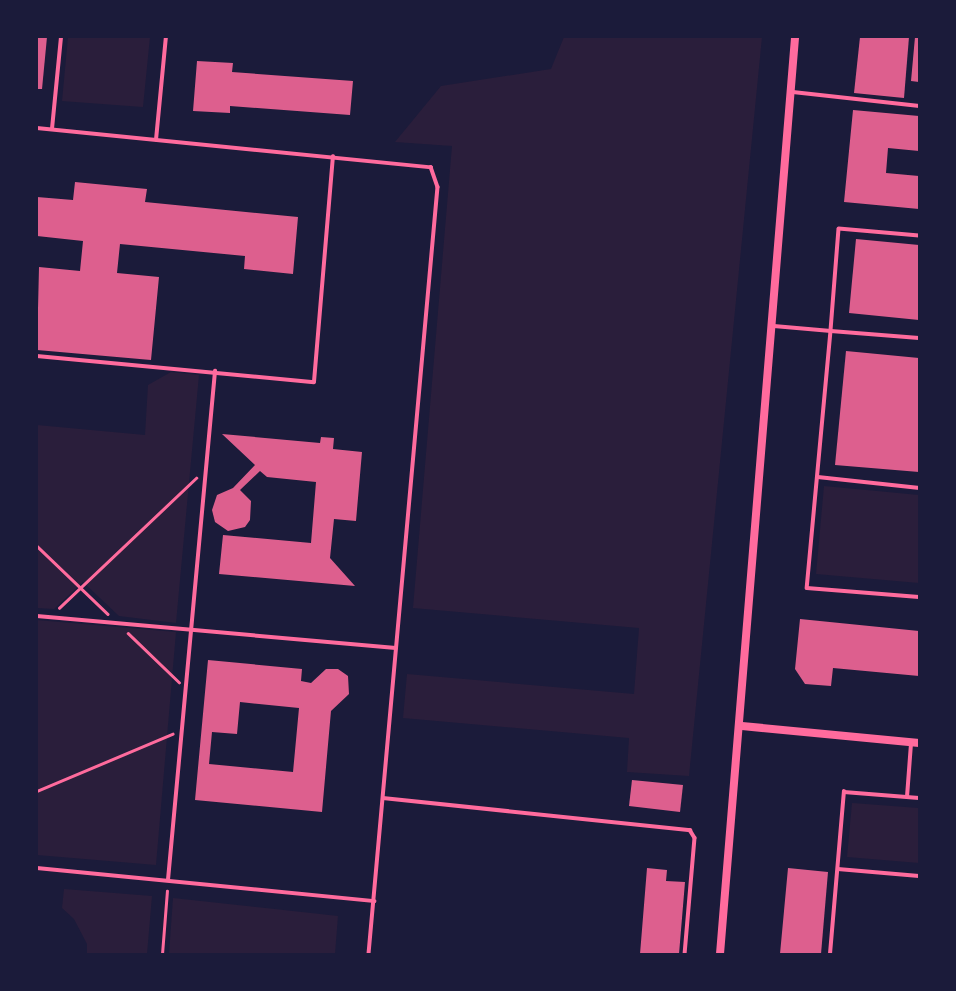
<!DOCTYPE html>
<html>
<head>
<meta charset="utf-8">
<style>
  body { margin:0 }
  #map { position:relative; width:956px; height:991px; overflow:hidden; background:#1b1b3a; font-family:"Varela Round",sans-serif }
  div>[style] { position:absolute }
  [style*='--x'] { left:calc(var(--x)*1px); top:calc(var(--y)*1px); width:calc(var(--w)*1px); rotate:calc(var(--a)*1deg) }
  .green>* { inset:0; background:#2a1e3b }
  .building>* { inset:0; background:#dd5f8e }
  .path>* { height:2.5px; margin:-1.25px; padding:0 1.25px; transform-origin:1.25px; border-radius:1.25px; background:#ff6b9d }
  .service>* { height:3.5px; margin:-1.75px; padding:0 1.75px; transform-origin:1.75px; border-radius:1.75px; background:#ff6b9d }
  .tertiary>* { height:8px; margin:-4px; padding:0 4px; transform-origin:4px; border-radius:4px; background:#ff6b9d }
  span { translate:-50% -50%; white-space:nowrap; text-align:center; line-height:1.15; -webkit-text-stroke:5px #1b1b3a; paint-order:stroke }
  .frame { position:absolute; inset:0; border:38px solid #1b1b3a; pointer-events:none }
</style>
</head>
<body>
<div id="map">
  <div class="green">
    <i style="clip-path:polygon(68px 37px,150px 37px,143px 107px,62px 101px)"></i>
    <i style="clip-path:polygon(564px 37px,762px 37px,689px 776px,627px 772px,629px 738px,403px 718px,407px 674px,634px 694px,639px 628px,413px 608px,452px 146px,395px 142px,441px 86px,551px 69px)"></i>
    <i style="clip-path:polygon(171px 372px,199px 375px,176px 623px,119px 616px,83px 582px,54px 609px,37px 608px,37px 425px,145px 435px,148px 385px)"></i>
    <i style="clip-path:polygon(824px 486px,919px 495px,919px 583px,816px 574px)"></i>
    <i style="clip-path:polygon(37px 620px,176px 632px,156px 865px,37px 855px)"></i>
    <i style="clip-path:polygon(852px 803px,919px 808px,919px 863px,847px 857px)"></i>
    <i style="clip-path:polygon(64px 889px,152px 896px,147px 954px,87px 954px,87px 944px,74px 919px,62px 908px)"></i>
    <i style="clip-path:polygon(173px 898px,338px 916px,335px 954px,169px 954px)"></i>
  </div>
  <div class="building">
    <i style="clip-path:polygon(37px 37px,47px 37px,42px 89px,37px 89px)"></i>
    <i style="clip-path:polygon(860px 37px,909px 37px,904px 98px,854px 93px)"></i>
    <i style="clip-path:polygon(915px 37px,919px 37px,919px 82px,911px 81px)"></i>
    <i style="clip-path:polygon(197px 61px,233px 63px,232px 72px,353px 81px,350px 115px,230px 106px,230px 113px,193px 111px)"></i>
    <i style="clip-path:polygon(853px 110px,919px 116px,919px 151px,888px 148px,886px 173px,919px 176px,919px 209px,844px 202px)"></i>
    <i style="clip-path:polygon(75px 182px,147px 189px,145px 202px,298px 217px,293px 274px,244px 269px,245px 256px,120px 244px,117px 273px,159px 277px,151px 360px,37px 350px,39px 267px,80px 271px,83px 241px,37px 236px,37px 197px,73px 200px)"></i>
    <i style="clip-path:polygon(856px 239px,919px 245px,919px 320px,849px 313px)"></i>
    <i style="clip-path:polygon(846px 351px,919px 358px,919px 472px,835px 465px)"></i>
    <i style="clip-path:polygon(222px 434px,320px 443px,321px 437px,334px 438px,333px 449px,362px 452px,356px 521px,334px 519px,330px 558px,355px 586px,219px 574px,223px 535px,311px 543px,316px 482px,267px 477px,260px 471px,240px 490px,251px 501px,250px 520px,245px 527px,228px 531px,215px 522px,212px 510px,217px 495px,233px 488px,255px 465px)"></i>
    <i style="clip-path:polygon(800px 619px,919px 631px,919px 676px,833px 668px,831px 686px,805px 684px,795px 669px)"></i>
    <i style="clip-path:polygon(evenodd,208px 660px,302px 669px,301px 681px,311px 683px,326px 669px,338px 669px,348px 676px,349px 694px,331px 711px,322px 812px,195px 800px,208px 660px,240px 702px,299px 708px,293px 772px,209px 764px,212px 732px,237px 734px,240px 702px)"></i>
    <i style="clip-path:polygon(632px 780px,683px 785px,680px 812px,629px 806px)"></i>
    <i style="clip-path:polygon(647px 868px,667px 870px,666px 881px,685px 882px,679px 954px,640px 954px)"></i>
    <i style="clip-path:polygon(788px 868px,828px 872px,821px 954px,780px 954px)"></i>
  </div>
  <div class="path">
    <i style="--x:37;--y:546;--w:98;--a:43.8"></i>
    <i style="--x:59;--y:608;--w:189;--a:-43.5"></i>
    <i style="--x:128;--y:633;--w:71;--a:43.9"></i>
    <i style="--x:37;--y:791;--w:147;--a:-22.9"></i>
    <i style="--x:162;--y:954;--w:63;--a:-85.5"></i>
  </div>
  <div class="service">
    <i style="--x:793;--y:92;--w:127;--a:6.3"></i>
    <i style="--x:37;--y:128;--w:396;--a:5.7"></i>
    <i style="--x:431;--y:167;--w:21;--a:71"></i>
    <i style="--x:438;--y:187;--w:770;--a:95.14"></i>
    <i style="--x:52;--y:129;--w:92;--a:-84.4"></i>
    <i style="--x:156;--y:140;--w:103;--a:-84.5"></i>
    <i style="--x:919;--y:236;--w:80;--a:-175"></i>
    <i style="--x:839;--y:229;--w:102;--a:94.5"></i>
    <i style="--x:831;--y:331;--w:88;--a:4.5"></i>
    <i style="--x:774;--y:326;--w:57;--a:5"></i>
    <i style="--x:831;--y:331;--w:258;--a:95.3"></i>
    <i style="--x:807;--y:588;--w:112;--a:4.6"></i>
    <i style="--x:37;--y:356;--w:278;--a:5.4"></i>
    <i style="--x:314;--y:382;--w:226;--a:-85.2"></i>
    <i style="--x:818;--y:477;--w:102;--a:6.2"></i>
    <i style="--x:37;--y:616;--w:360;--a:5.1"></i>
    <i style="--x:907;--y:797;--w:53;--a:-85.7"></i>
    <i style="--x:383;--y:798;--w:309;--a:6"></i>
    <i style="--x:690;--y:830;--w:9;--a:58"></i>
    <i style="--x:695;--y:838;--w:116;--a:94.9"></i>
    <i style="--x:37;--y:868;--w:339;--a:5.6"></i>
    <i style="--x:838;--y:869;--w:81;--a:4.9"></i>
    <i style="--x:168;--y:880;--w:511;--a:-84.72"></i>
    <i style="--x:830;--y:954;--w:163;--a:-85.1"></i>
    <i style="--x:844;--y:792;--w:75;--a:4.6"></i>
  </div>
  <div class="tertiary">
    <i style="--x:742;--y:726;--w:178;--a:5.5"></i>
    <i style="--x:720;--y:954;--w:920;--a:-85.32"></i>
  </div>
  <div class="frame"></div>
</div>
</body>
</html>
